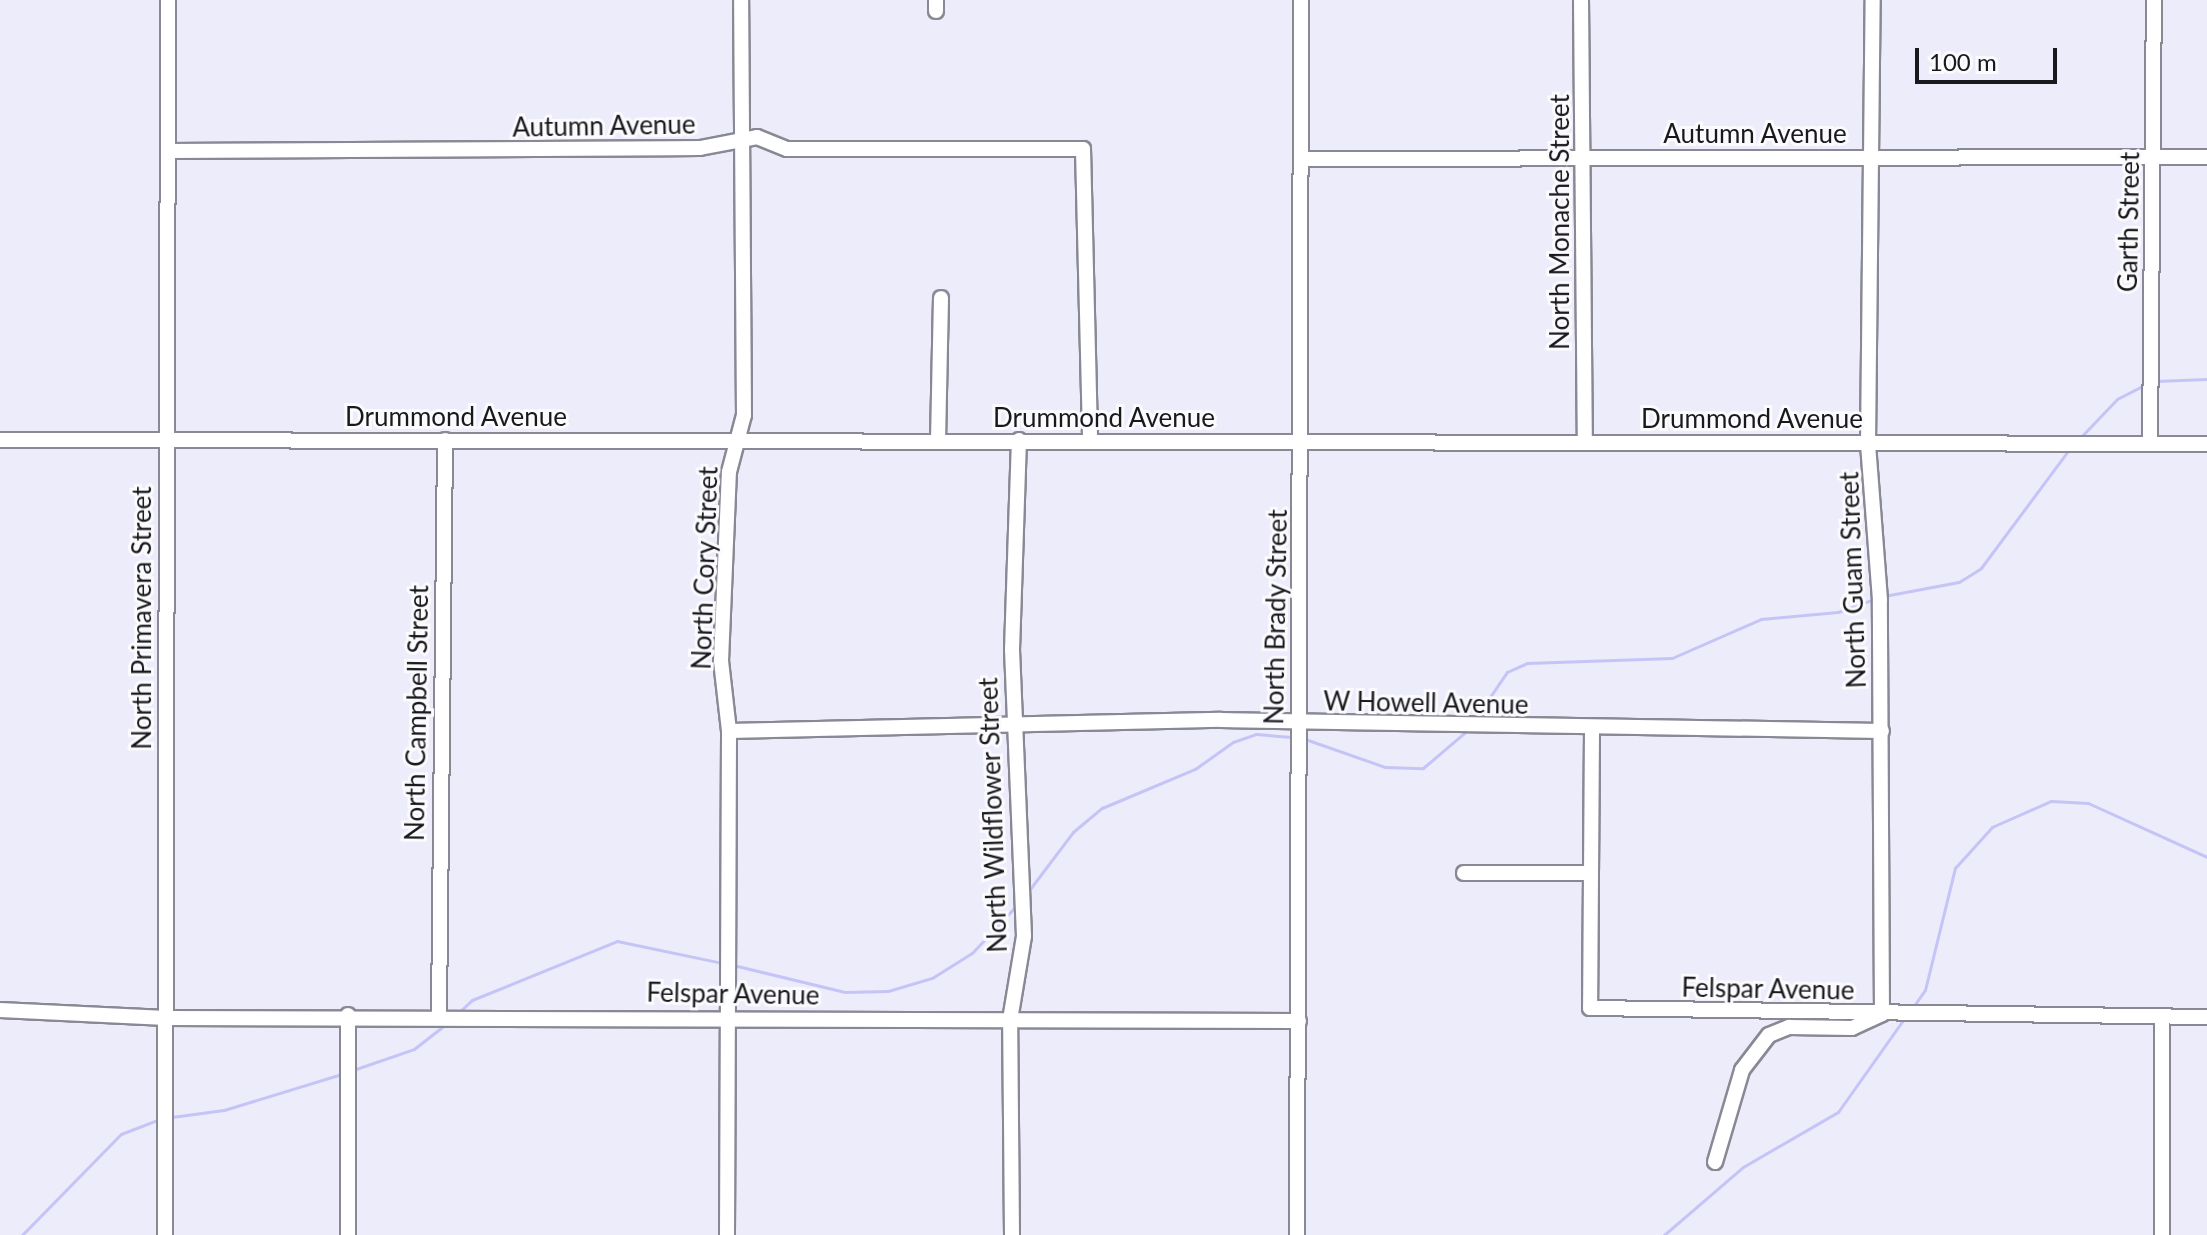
<!DOCTYPE html>
<html>
<head>
<meta charset="utf-8">
<style>
  body { margin:0 }
  #map { position:relative; width:2207px; height:1235px; overflow:hidden; background:#ececfa; font-family:Lato,sans-serif }
  div>[style] { position:absolute }
  [style*='--x'] { left:calc(var(--x)*1px); top:calc(var(--y)*1px); width:calc(var(--w)*1px); rotate:calc(var(--a)*1deg) }
  .stream>* { height:3px; margin:-1.5px; padding:0 1.5px; transform-origin:1.5px; border-radius:1.5px; background:#c5c4f7 }
  .roads { filter:drop-shadow(2px 0 #898995) drop-shadow(-2px 0 #898995) drop-shadow(0 2px #898995) drop-shadow(0 -2px #898995) }
  .minor>* { height:14px; margin:-7px; padding:0 7px; transform-origin:7px; border-radius:7px; background:#fff }
  span { translate:-50% -50%; white-space:nowrap; text-align:center; line-height:1.15; -webkit-text-stroke:6px #fbfbfe; paint-order:stroke }
  .street-label { font-size:26px; color:#18181d }
  .scale { position:absolute; left:1915px; top:48px; width:142px; height:36px; box-sizing:border-box; border:4px solid #18181d; border-top:0; padding-left:10px; font-size:24px; line-height:28px; white-space:nowrap; color:#18181d; -webkit-text-stroke:6px #fbfbfe; paint-order:stroke }
</style>
</head>
<body>
<div id="map">
  <div class="stream">
    <i style="--x:2156;--y:381;--w:51;--a:-2.2"></i>
    <i style="--x:2078;--y:440;--w:57;--a:-46.4"></i>
    <i style="--x:2117;--y:399;--w:31;--a:-27"></i>
    <i style="--x:1884;--y:596;--w:76;--a:-10.6"></i>
    <i style="--x:1959;--y:582;--w:26;--a:-32"></i>
    <i style="--x:1981;--y:568;--w:149;--a:-53.4"></i>
    <i style="--x:1475;--y:719;--w:57;--a:-55.8"></i>
    <i style="--x:1507;--y:672;--w:22;--a:-24"></i>
    <i style="--x:1527;--y:663;--w:145;--a:-2"></i>
    <i style="--x:1672;--y:658;--w:97;--a:-23.7"></i>
    <i style="--x:1761;--y:619;--w:77;--a:-5.2"></i>
    <i style="--x:1838;--y:612;--w:41;--a:-19.7"></i>
    <i style="--x:1305;--y:739;--w:85;--a:19.3"></i>
    <i style="--x:1385;--y:767;--w:38;--a:2"></i>
    <i style="--x:1423;--y:768;--w:60;--a:-40.3"></i>
    <i style="--x:1027;--y:893;--w:76;--a:-53"></i>
    <i style="--x:1073;--y:832;--w:38;--a:-40"></i>
    <i style="--x:1102;--y:808;--w:101;--a:-22.8"></i>
    <i style="--x:1195;--y:769;--w:47;--a:-35.4"></i>
    <i style="--x:1233;--y:742;--w:24;--a:-19"></i>
    <i style="--x:1256;--y:734;--w:38;--a:5"></i>
    <i style="--x:733;--y:965;--w:115;--a:13.6"></i>
    <i style="--x:845;--y:992;--w:43;--a:-1.3"></i>
    <i style="--x:888;--y:991;--w:46;--a:-16.5"></i>
    <i style="--x:932;--y:978;--w:47;--a:-32"></i>
    <i style="--x:972;--y:953;--w:66;--a:-46.8"></i>
    <i style="--x:1913;--y:1007;--w:21;--a:-55"></i>
    <i style="--x:1925;--y:990;--w:126;--a:-76.2"></i>
    <i style="--x:1955;--y:868;--w:55;--a:-47.9"></i>
    <i style="--x:1992;--y:827;--w:64;--a:-23.8"></i>
    <i style="--x:2051;--y:801;--w:37;--a:3"></i>
    <i style="--x:2088;--y:803;--w:131;--a:24.4"></i>
    <i style="--x:457;--y:1014;--w:21;--a:-43"></i>
    <i style="--x:472;--y:1000;--w:157;--a:-22.1"></i>
    <i style="--x:617;--y:941;--w:107;--a:11.8"></i>
    <i style="--x:353;--y:1070;--w:65;--a:-19"></i>
    <i style="--x:414;--y:1049;--w:41;--a:-38"></i>
    <i style="--x:172;--y:1117;--w:52;--a:-7.7"></i>
    <i style="--x:224;--y:1110;--w:123;--a:-17"></i>
    <i style="--x:22;--y:1235;--w:141;--a:-45.6"></i>
    <i style="--x:121;--y:1134;--w:42;--a:-21"></i>
    <i style="--x:1664;--y:1235;--w:104;--a:-40.7"></i>
    <i style="--x:1743;--y:1167;--w:110;--a:-30.1"></i>
    <i style="--x:1838;--y:1112;--w:118;--a:-54.7"></i>
  </div>
  <div class="roads">
    <div class="minor">
      <i style="--x:1581;--y:0;--w:443;--a:89.5"></i>
      <i style="--x:936;--y:11;--w:11;--a:-90"></i>
      <i style="--x:169;--y:151;--w:531;--a:-0.32"></i>
      <i style="--x:700;--y:148;--w:58;--a:-10.9"></i>
      <i style="--x:757;--y:137;--w:32;--a:22"></i>
      <i style="--x:787;--y:149;--w:296;--a:0"></i>
      <i style="--x:1083;--y:149;--w:291;--a:88.6"></i>
      <i style="--x:1302;--y:159;--w:905;--a:-0.13"></i>
      <i style="--x:0;--y:440;--w:2207;--a:0.1"></i>
      <i style="--x:938;--y:441;--w:143;--a:-88.8"></i>
      <i style="--x:2150;--y:444;--w:444;--a:-89.5"></i>
      <i style="--x:729;--y:731;--w:492;--a:-1.3"></i>
      <i style="--x:1221;--y:720;--w:661;--a:0.95"></i>
      <i style="--x:1592;--y:731;--w:277;--a:90.4"></i>
      <i style="--x:1590;--y:1008;--w:617;--a:0.84"></i>
      <i style="--x:1464;--y:873;--w:125;--a:0"></i>
      <i style="--x:0;--y:1010;--w:166;--a:2.8"></i>
      <i style="--x:166;--y:1018;--w:1133;--a:0.15"></i>
      <i style="--x:439;--y:1014;--w:574;--a:-89.4"></i>
      <i style="--x:348;--y:1015;--w:220;--a:90"></i>
      <i style="--x:2162;--y:1016;--w:219;--a:90"></i>
      <i style="--x:1715;--y:1162;--w:96;--a:-73.6"></i>
      <i style="--x:1742;--y:1070;--w:44;--a:-52.4"></i>
      <i style="--x:1769;--y:1035;--w:22;--a:-22"></i>
      <i style="--x:1789;--y:1027;--w:63;--a:0.9"></i>
      <i style="--x:1852;--y:1028;--w:33;--a:-25"></i>
      <i style="--x:1882;--y:1014;--w:414;--a:-90.3"></i>
      <i style="--x:1880;--y:600;--w:156;--a:-94.4"></i>
      <i style="--x:1868;--y:444;--w:444;--a:-89.4"></i>
      <i style="--x:165;--y:1235;--w:1235;--a:-89.86"></i>
      <i style="--x:727;--y:1235;--w:504;--a:-89.77"></i>
      <i style="--x:729;--y:731;--w:70;--a:-96.5"></i>
      <i style="--x:721;--y:661;--w:189;--a:-87.6"></i>
      <i style="--x:729;--y:472;--w:59;--a:-75.3"></i>
      <i style="--x:744;--y:415;--w:415;--a:-90.4"></i>
      <i style="--x:1012;--y:1235;--w:215;--a:-90.5"></i>
      <i style="--x:1010;--y:1020;--w:85;--a:-80.5"></i>
      <i style="--x:1024;--y:936;--w:286;--a:-92.4"></i>
      <i style="--x:1012;--y:650;--w:210;--a:-88.1"></i>
      <i style="--x:1297;--y:1235;--w:1235;--a:-89.81"></i>
    </div>
  </div>
  <div class="street-label">
    <span style="left:604px;top:126px;rotate:-1deg">Autumn Avenue</span>
    <span style="left:1755px;top:134px">Autumn Avenue</span>
    <span style="left:1560px;top:222px;rotate:-90deg">North Monache Street</span>
    <span style="left:2129px;top:222px;rotate:-89deg">Garth Street</span>
    <span style="left:456px;top:417px">Drummond Avenue</span>
    <span style="left:1104px;top:418px">Drummond Avenue</span>
    <span style="left:1752px;top:419px">Drummond Avenue</span>
    <span style="left:705px;top:568px;rotate:-88deg">North Cory Street</span>
    <span style="left:1853px;top:580px;rotate:-92deg">North Guam Street</span>
    <span style="left:1276px;top:617px;rotate:-89deg">North Brady Street</span>
    <span style="left:142px;top:618px;rotate:-90deg">North Primavera Street</span>
    <span style="left:1426px;top:703px;rotate:1deg">W Howell Avenue</span>
    <span style="left:417px;top:713px;rotate:-89deg">North Campbell Street</span>
    <span style="left:993px;top:815px;rotate:-92deg">North Wildflower Street</span>
    <span style="left:1768px;top:989px;rotate:1deg">Felspar Avenue</span>
    <span style="left:733px;top:994px;rotate:1deg">Felspar Avenue</span>
  </div>
  <div class="scale">100 m</div>
</div>
</body>
</html>
